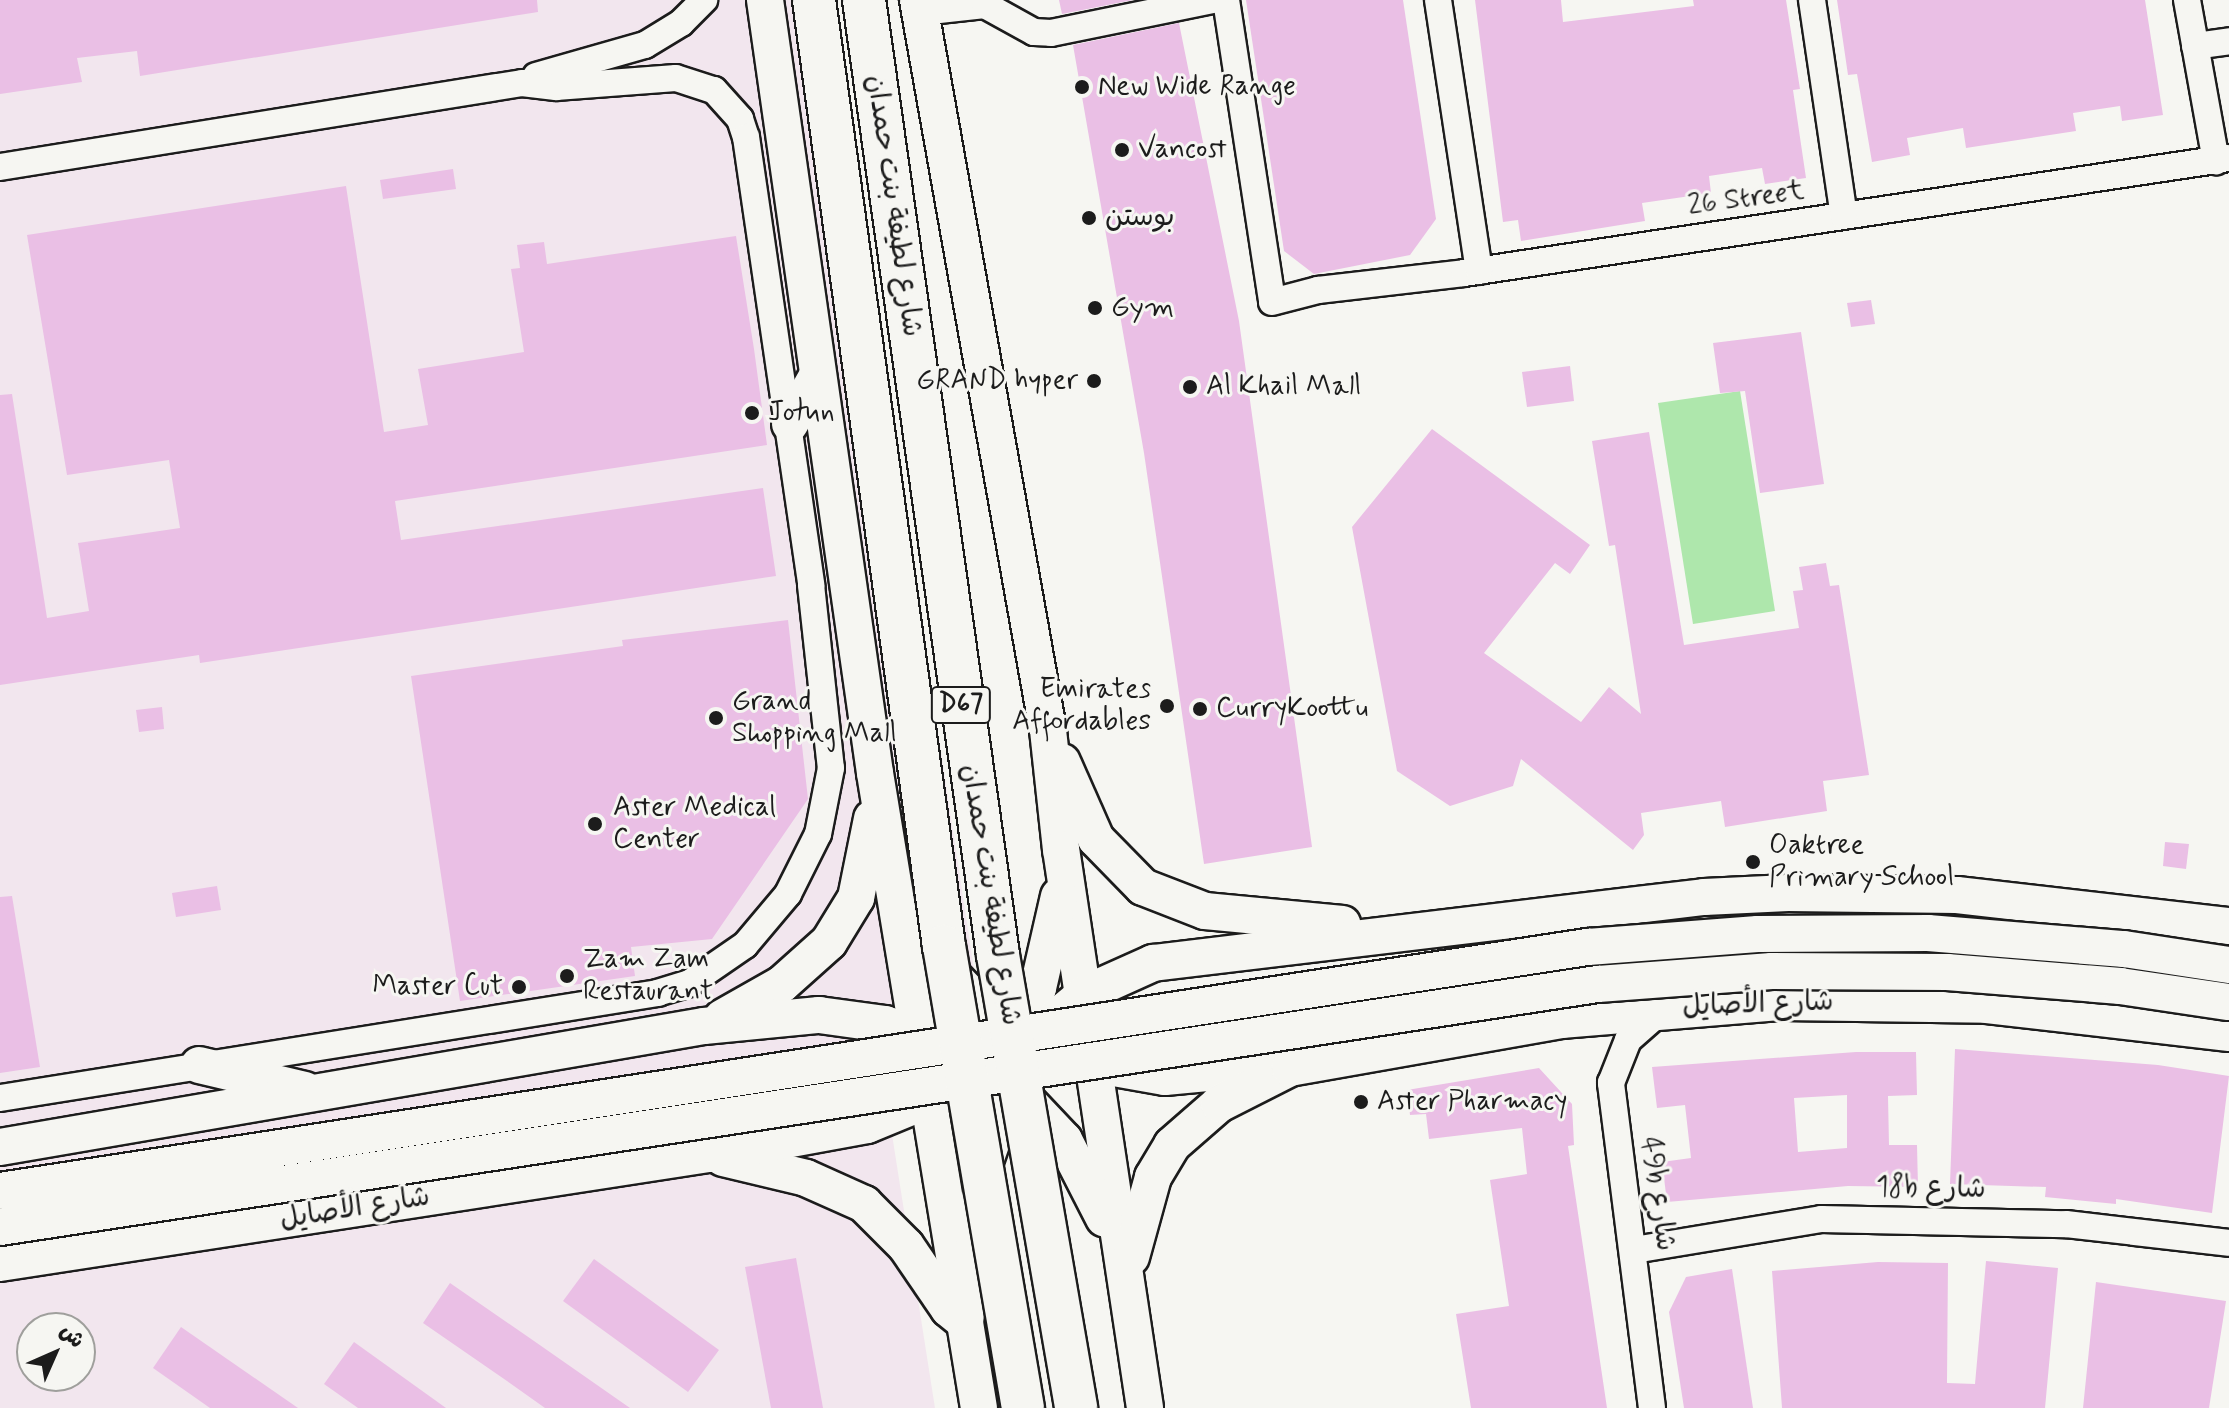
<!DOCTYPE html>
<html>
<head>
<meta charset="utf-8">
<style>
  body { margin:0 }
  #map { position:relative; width:2229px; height:1408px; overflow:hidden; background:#f6f6f2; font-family:Mynerve,"Playpen Sans Arabic",sans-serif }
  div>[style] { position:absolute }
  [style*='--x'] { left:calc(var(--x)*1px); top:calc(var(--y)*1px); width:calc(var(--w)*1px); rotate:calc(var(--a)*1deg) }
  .built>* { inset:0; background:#f2e6ee }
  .green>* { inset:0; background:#aee7ac }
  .building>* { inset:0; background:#eabfe5 }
  .roads { filter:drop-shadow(2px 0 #1c1c1c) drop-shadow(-2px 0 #1c1c1c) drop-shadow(0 2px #1c1c1c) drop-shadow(0 -2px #1c1c1c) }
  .street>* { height:26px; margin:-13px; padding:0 13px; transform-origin:13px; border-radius:13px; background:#f6f6f2 }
  .secondary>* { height:36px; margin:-18px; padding:0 18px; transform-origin:18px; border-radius:18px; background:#f6f6f2 }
  .bridges { filter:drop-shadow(2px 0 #1c1c1c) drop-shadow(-2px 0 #1c1c1c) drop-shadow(0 2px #1c1c1c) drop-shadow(0 -2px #1c1c1c) }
  .secondary-bridge>* { height:36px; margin:-18px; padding:0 18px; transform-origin:18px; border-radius:18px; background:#f6f6f2 }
  .primary-bridge>* { height:42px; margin:-21px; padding:0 21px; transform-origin:21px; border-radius:21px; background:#f6f6f2 }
  .dots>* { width:22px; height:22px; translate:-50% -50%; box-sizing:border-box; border:4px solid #f6f6f2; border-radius:50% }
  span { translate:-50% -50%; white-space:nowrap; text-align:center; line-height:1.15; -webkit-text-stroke:6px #f6f6f2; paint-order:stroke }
  .shield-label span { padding:2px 6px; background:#f6f6f2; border:2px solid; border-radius:6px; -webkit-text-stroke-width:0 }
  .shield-label { font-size:26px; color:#1c1c1c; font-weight:700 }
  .poi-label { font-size:28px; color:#1c1c1c }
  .left { translate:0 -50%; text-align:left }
  .right { translate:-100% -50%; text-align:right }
  .street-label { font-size:28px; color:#1c1c1c }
  .north { position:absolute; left:16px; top:1312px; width:80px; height:80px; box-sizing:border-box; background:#f6f6f2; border:2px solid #9f9f9c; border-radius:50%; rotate:45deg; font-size:22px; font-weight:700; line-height:32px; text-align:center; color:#1c1c1c }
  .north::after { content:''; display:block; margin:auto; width:28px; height:36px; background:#1c1c1c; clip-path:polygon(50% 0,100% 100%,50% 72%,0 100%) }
</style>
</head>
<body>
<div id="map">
  <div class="built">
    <i style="clip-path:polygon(evenodd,0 0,827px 0,985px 1042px,880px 1058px,935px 1408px,0 1408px,0 0,32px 1328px,80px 1328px,80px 1376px,32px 1376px,32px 1328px)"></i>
  </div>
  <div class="green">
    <i style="clip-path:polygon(1740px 391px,1775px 611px,1693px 624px,1658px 403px)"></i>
  </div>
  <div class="building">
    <i style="clip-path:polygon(0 0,537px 0,538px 12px,140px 76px,137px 51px,77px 58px,82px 82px,0 94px)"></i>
    <i style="clip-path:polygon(1059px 0,1133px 0,1062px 14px)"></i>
    <i style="clip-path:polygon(1246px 0,1403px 0,1436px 219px,1410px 255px,1314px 274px,1284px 251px)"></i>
    <i style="clip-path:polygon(1475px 0,1561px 0,1563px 22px,1694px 6px,1693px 0,1786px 0,1800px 89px,1793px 90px,1806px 178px,1765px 184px,1762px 168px,1709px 176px,1711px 193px,1642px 203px,1645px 221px,1521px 241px,1518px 220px,1503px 222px)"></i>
    <i style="clip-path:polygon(1837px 0,2145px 0,2163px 115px,2122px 121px,2120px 106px,2073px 113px,2076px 131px,1966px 148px,1963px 128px,1907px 138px,1910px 155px,1872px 162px,1857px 74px,1848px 75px)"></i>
    <i style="clip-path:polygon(1179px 23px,1239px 321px,1312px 847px,1204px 864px,1144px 453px,1073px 45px)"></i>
    <i style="clip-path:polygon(453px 169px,456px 189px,383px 199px,380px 180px)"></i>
    <i style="clip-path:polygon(346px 186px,384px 432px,428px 425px,418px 369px,524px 352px,511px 269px,520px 268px,517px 245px,544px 242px,547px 264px,736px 236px,754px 349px,767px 445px,395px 501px,401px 540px,763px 488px,776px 576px,200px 663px,199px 655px,0 685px,0 395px,12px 394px,47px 618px,89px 611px,78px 543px,180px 528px,169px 460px,67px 475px,27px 235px)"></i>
    <i style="clip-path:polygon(1871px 300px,1875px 324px,1851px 327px,1847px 303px)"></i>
    <i style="clip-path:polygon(1801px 332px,1824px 484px,1760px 493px,1745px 391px,1720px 393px,1713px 343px)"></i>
    <i style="clip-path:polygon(1570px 366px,1574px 401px,1527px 407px,1522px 372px)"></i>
    <i style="clip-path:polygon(1432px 429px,1590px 545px,1570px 574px,1555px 563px,1484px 653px,1581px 722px,1609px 687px,1641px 714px,1615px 545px,1609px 546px,1592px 441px,1649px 432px,1684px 645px,1799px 628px,1793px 591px,1803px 590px,1799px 567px,1826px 563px,1830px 586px,1839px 585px,1869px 775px,1823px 781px,1827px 811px,1725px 827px,1721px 801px,1641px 813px,1644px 835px,1633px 850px,1521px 759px,1513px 786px,1450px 806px,1397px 771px,1352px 527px)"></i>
    <i style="clip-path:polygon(788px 620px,808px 799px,712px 939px,631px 947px,635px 976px,460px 1001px,411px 676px,623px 646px,622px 640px)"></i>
    <i style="clip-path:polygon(162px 707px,164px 729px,139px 732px,136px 710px)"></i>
    <i style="clip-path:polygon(2165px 842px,2189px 844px,2186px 869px,2163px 866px)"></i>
    <i style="clip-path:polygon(217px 886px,221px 910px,176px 917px,172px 893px)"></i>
    <i style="clip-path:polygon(12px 896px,40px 1067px,0 1073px,0 897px)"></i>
    <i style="clip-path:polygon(1955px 1049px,2158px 1065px,2229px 1076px,2212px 1213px,2116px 1199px,2116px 1204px,2045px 1197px,2046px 1187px,1950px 1184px)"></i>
    <i style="clip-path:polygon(evenodd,1856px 1052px,1916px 1052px,1917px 1095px,1888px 1096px,1889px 1145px,1917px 1145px,1918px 1187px,1848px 1186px,1667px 1202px,1662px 1162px,1691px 1158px,1685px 1105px,1657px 1108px,1652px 1067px,1856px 1052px,1847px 1095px,1847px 1148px,1798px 1152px,1794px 1098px,1847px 1095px)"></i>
    <i style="clip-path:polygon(1539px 1068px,1572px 1104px,1574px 1145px,1568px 1146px,1607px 1408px,1471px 1408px,1456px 1314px,1509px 1306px,1490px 1180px,1527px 1174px,1522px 1128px,1429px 1139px,1426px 1114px,1410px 1115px,1407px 1090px)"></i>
    <i style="clip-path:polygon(796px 1258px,823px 1408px,771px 1408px,745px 1267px)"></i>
    <i style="clip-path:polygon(594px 1259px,719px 1350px,688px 1392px,563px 1301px)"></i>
    <i style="clip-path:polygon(1986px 1261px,2058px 1268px,2045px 1408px,1782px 1408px,1772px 1271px,1878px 1262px,1948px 1263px,1947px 1383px,1975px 1384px)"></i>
    <i style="clip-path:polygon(1732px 1269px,1753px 1408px,1684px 1408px,1669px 1312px,1686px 1277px)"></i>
    <i style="clip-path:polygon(2096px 1282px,2226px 1301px,2209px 1408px,2083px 1408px)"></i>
    <i style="clip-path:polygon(450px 1283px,534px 1341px,630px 1408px,545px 1408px,507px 1381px,423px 1323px)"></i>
    <i style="clip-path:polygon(181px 1327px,298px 1408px,210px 1408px,153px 1368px)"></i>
    <i style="clip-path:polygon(354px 1342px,446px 1408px,358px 1408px,324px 1384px)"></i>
  </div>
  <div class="roads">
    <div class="street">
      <i style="--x:1226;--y:0;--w:305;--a:81.3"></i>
      <i style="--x:1272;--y:302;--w:48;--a:-14.6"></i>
      <i style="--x:1318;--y:290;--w:147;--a:-6.6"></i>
      <i style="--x:1464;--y:273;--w:774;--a:-8.55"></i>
      <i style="--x:1438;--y:0;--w:274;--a:81.4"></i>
      <i style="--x:1812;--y:0;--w:218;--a:81.6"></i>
      <i style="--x:2187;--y:0;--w:164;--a:79.8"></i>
      <i style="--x:921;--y:12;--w:64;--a:-6.2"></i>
      <i style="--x:985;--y:5;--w:56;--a:28.9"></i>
      <i style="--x:1034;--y:32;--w:17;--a:3"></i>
      <i style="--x:1051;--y:33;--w:165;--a:-11.5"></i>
      <i style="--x:2195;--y:46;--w:34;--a:-8"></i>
      <i style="--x:536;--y:76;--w:113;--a:-15.9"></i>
      <i style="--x:645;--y:45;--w:42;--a:-31.4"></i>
      <i style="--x:681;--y:23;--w:33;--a:-45"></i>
      <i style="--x:0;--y:167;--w:529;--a:-9.14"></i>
      <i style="--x:522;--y:83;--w:34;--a:7"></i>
      <i style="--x:556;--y:87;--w:120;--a:-4.3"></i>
      <i style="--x:676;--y:78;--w:40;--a:18"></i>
      <i style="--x:714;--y:90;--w:39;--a:48"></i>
      <i style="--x:740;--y:119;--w:19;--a:72"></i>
      <i style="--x:746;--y:137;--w:453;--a:81.7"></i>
      <i style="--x:811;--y:585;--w:184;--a:83.8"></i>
      <i style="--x:831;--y:768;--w:67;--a:101.1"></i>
      <i style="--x:818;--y:834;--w:67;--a:116.6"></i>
      <i style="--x:788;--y:894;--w:67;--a:130.1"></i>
      <i style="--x:745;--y:945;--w:67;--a:145.4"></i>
      <i style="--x:690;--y:983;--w:34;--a:163"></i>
      <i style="--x:658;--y:993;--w:666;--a:170.93"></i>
      <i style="--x:1634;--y:1250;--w:190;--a:-9.4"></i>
      <i style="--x:1821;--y:1219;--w:245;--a:1.2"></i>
      <i style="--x:2066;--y:1224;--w:164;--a:6.6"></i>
      <i style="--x:1652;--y:1408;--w:328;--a:-97.2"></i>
      <i style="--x:1611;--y:1083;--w:46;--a:-68.4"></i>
      <i style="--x:1628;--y:1040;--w:45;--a:-41.4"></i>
    </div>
    <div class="secondary">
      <i style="--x:765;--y:0;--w:781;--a:81.9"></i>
      <i style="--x:875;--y:773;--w:643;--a:80.7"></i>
      <i style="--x:918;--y:0;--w:741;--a:79.9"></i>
      <i style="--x:1048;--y:730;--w:120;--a:83.8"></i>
      <i style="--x:1061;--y:849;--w:565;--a:81.45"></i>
      <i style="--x:790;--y:424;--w:55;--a:-60.6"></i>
      <i style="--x:1062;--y:762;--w:84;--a:66.2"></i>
      <i style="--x:1096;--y:839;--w:67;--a:45.6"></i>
      <i style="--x:1143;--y:887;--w:66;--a:21.2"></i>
      <i style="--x:1205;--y:911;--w:138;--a:5.4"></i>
      <i style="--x:942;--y:965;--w:66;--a:46.2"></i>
      <i style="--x:988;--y:1013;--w:46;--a:32.7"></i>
      <i style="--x:722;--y:1018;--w:69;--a:-29.5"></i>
      <i style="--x:782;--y:984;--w:63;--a:-41.8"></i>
      <i style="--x:829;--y:942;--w:52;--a:-58.5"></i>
      <i style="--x:856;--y:898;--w:81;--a:-78.6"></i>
      <i style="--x:1004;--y:1047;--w:22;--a:-39"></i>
      <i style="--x:1021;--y:1033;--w:48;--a:-69.3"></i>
      <i style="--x:1038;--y:988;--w:94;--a:-77.1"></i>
      <i style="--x:1080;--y:1062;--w:86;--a:10"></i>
      <i style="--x:1165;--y:1077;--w:106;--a:-5.4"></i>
      <i style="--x:199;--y:1065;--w:109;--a:13.3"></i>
      <i style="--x:1014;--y:1087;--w:73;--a:46.7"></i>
      <i style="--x:1064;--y:1140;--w:88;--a:62.9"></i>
      <i style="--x:0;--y:1147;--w:714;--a:-9.75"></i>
      <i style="--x:704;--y:1026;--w:116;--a:-5.5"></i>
      <i style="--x:819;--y:1015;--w:67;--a:7.8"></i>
      <i style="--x:885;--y:1024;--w:54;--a:18.4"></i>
      <i style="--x:723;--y:1158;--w:85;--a:13.5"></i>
      <i style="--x:806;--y:1178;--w:64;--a:24.1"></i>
      <i style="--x:864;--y:1204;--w:59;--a:45"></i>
      <i style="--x:906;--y:1246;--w:76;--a:55.7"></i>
      <i style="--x:949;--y:1309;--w:19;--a:39"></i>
      <i style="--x:1131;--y:1257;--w:83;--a:-74.6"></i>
      <i style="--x:1153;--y:1177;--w:37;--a:-59"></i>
      <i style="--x:1172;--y:1145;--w:62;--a:-41.1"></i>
      <i style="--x:1219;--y:1104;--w:80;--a:-26.9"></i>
      <i style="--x:1290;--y:1068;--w:275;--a:-10"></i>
      <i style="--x:1561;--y:1020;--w:222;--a:-4.7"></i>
      <i style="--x:1782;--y:1002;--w:205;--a:0.8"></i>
      <i style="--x:1987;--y:1005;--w:244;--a:6.6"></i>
      <i style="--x:0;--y:1263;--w:717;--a:-8.74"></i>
      <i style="--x:709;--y:1154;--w:161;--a:-10.4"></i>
      <i style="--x:867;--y:1125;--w:84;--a:-22.3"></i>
      <i style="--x:965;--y:1322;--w:159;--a:-83.1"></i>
      <i style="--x:984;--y:1164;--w:107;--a:-70.9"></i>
      <i style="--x:1019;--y:1063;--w:60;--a:-50.4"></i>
      <i style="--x:1057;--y:1017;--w:35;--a:-40"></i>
      <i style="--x:1084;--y:994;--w:76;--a:-24.2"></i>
      <i style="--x:1153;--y:963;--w:555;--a:-6.83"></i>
      <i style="--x:1704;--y:897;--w:84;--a:-2.7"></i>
      <i style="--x:1788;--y:893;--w:169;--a:0.7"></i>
      <i style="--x:1957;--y:895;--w:274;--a:6.5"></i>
    </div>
  </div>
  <div class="bridges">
    <div class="secondary-bridge">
      <i style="--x:0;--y:1191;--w:1607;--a:-8.74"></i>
      <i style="--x:1588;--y:947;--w:170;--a:-4.4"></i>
      <i style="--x:1758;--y:934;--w:170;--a:-0.3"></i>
      <i style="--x:1928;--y:933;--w:197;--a:4.7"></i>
      <i style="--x:2124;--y:949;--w:106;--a:8.7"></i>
      <i style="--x:0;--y:1227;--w:1616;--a:-8.65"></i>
      <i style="--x:1598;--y:984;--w:174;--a:-4.3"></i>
      <i style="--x:1772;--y:971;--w:175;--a:0.3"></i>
      <i style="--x:1947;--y:972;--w:174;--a:4.6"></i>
      <i style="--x:2120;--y:986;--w:110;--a:8.4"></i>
    </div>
    <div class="primary-bridge">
      <i style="--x:814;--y:0;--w:955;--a:82.18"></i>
      <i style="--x:944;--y:946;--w:469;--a:80.3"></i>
      <i style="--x:864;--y:0;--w:964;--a:82.01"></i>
      <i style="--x:998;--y:955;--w:460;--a:80.2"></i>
    </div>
  </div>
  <div class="dots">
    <i style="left:1082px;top:87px;background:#1c1c1c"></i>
    <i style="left:1122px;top:150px;background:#1c1c1c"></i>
    <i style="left:1089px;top:218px;background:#1c1c1c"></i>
    <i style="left:1095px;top:308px;background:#1c1c1c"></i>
    <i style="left:1094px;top:381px;background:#1c1c1c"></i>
    <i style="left:1190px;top:387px;background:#1c1c1c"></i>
    <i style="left:752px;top:413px;background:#1c1c1c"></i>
    <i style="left:1167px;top:706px;background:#1c1c1c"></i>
    <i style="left:1200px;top:709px;background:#1c1c1c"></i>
    <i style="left:716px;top:718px;background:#1c1c1c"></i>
    <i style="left:595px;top:824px;background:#1c1c1c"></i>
    <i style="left:1753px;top:862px;background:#1c1c1c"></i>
    <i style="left:567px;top:976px;background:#1c1c1c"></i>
    <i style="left:519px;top:987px;background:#1c1c1c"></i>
    <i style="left:1361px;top:1102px;background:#1c1c1c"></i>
  </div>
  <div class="shield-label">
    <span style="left:961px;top:705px">D67</span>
  </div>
  <div class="poi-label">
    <span class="left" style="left:1098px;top:87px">New Wide Range</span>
    <span class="left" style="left:1138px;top:150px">Vancost</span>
    <span class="left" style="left:1105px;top:218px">بوستن</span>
    <span class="left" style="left:1111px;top:308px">Gym</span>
    <span class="right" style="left:1078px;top:381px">GRAND hyper</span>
    <span class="left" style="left:1206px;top:387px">Al Khail Mall</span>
    <span class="left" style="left:768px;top:413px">Jotun</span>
    <span class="right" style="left:1151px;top:706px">Emirates<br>Affordables</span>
    <span class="left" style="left:732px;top:718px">Grand<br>Shopping Mall</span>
    <span class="left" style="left:1216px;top:709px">CurryKoottu</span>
    <span class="left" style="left:613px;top:824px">Aster Medical<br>Center</span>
    <span class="left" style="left:1769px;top:862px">Oaktree<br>Primary School</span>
    <span class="left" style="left:583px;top:976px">Zam Zam<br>Restaurant</span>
    <span class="right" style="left:503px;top:987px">Master Cut</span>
    <span class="left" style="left:1377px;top:1102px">Aster Pharmacy</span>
  </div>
  <div class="street-label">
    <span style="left:1746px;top:199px;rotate:-8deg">26 Street</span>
    <span style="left:893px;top:206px;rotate:82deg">شارع لطيفة بنت حمدان</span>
    <span style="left:990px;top:895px;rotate:81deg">شارع لطيفة بنت حمدان</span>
    <span style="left:1758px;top:1005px;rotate:-2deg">شارع الأصايل</span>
    <span style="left:1931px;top:1189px;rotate:1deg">18b شارع</span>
    <span style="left:1657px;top:1194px;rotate:82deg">49b شارع</span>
    <span style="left:355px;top:1209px;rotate:-9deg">شارع الأصايل</span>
  </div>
  <div class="north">ش</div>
</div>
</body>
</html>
